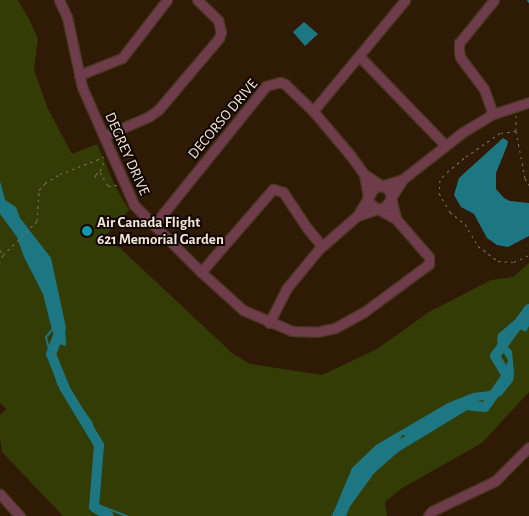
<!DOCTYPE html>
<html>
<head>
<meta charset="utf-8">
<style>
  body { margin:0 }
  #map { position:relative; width:529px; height:516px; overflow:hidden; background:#2f1a05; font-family:"Alegreya Sans",sans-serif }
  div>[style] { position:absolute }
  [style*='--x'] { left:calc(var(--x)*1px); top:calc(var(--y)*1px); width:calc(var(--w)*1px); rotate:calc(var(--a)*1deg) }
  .green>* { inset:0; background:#333c05 }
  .water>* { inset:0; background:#1d7783 }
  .stream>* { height:2px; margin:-1px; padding:0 1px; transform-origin:1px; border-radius:1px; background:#1d7783 }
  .river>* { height:10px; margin:-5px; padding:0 5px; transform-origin:5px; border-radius:5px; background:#1d7783 }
  .path>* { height:1px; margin-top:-0.5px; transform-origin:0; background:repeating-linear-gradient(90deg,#816e5d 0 2.5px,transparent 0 6.5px) }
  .roads { filter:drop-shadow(1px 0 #4b3723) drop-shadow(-1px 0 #4b3723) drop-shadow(0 1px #4b3723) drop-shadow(0 -1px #4b3723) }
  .minor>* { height:9px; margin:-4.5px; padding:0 4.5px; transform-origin:4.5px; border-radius:4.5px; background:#6f3c4b }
  .dots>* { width:14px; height:14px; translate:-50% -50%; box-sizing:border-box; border:2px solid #100702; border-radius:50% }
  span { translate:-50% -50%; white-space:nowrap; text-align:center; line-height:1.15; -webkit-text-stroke:4px #100702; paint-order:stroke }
  .street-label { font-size:15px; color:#f5e6da }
  .poi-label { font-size:15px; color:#f5e6da; font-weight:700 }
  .left { translate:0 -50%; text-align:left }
</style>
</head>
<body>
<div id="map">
  <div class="green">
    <i style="clip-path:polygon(0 0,18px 0,30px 21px,38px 39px,34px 70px,48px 109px,72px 154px,97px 144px,116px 188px,129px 210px,106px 235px,232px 353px,250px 364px,322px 375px,377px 349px,429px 312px,491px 280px,513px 277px,529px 263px,529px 392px,482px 443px,402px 488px,385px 502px,387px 516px,63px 516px,2px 452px,0 439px,0 415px,6px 409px,0 403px)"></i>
  </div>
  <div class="water">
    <i style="clip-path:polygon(304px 22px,318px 34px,305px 46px,293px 32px)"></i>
    <i style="clip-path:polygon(503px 138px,508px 141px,507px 146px,496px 173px,496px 189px,504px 198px,510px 201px,529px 203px,529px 236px,508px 247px,497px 245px,487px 238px,474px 214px,461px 207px,454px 195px,459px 178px)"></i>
    <i style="clip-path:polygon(0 181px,5px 200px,16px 207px,20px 218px,51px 258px,65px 323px,66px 346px,59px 344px,52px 330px,43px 294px,24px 257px,17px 237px,0 214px)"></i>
    <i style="clip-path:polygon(529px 308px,529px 326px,526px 332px,517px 328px,510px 330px,505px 338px,505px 344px,512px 351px,514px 373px,513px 381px,501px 396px,469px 403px,453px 410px,411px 437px,402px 435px,399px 442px,381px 454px,364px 472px,346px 516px,332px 516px,352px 468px,376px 445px,448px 403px,473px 393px,490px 391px,501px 384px,508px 360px,497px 342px,498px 334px)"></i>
  </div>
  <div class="stream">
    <i style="--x:528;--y:0;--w:2;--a:63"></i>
    <i style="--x:52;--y:330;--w:9;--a:131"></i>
    <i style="--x:46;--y:337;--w:49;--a:75.7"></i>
    <i style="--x:58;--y:384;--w:25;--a:43"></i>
    <i style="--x:76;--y:401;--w:26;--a:54"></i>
    <i style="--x:91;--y:422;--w:18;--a:71"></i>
    <i style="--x:97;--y:439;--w:22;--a:90"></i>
    <i style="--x:97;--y:461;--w:22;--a:100"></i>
    <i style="--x:93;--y:483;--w:14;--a:86"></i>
    <i style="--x:94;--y:497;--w:9;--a:63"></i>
    <i style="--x:98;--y:505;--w:31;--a:21"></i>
  </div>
  <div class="river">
    <i style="--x:61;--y:328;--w:28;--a:111"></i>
    <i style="--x:51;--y:354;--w:35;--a:68"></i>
    <i style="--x:64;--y:387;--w:68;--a:58.9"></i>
    <i style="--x:99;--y:445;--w:62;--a:94.6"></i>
    <i style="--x:94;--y:507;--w:17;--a:31"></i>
    <i style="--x:337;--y:516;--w:57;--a:-54.3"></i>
    <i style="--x:370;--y:470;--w:33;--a:-41"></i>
    <i style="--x:395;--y:448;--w:83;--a:-31.2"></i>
    <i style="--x:466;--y:405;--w:19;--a:6"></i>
    <i style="--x:485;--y:407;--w:38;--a:-55"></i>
    <i style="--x:507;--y:376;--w:23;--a:-121"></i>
    <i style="--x:495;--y:356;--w:58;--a:-54.1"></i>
  </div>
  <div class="path">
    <i style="--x:516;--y:115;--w:16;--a:90"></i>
    <i style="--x:516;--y:131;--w:48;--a:79.2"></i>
    <i style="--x:525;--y:178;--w:8;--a:60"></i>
    <i style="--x:516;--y:131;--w:16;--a:173"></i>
    <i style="--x:500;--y:133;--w:44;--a:145.2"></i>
    <i style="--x:464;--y:158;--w:26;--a:140"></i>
    <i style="--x:444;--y:175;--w:6;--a:129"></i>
    <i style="--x:440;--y:180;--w:13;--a:94"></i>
    <i style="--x:439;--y:193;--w:22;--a:60"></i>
    <i style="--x:450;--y:212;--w:19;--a:39"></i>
    <i style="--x:465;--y:224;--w:26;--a:59"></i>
    <i style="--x:478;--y:246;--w:25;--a:37"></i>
    <i style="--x:498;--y:261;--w:16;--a:4"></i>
    <i style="--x:514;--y:262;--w:17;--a:-25"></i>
    <i style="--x:100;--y:171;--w:13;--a:-67"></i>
    <i style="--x:95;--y:177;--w:3;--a:-72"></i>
    <i style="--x:96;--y:174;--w:4;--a:-27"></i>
    <i style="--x:100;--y:172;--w:16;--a:60"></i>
    <i style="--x:108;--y:186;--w:10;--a:-6"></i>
    <i style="--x:0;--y:250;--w:6;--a:59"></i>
    <i style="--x:3;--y:255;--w:8;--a:113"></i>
    <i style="--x:3;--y:255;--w:48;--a:-45"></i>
    <i style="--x:37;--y:221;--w:31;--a:-86"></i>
    <i style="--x:39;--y:190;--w:9;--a:-49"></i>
    <i style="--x:45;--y:183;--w:17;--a:-31"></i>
    <i style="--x:60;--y:174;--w:47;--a:-21.1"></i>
  </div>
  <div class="roads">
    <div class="minor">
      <i style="--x:59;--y:0;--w:19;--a:65"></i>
      <i style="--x:67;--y:17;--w:72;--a:77.9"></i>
      <i style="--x:82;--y:87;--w:129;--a:66.2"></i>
      <i style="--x:134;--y:205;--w:95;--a:45"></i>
      <i style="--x:201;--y:272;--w:57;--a:42.1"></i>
      <i style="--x:243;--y:310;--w:53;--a:23.2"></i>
      <i style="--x:292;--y:331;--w:24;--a:2"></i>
      <i style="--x:316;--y:332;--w:19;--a:-12"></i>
      <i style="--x:335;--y:328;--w:33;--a:-29"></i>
      <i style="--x:364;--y:312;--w:81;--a:-36.4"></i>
      <i style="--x:429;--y:264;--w:7;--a:-90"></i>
      <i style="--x:429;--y:257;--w:50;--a:-131"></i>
      <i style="--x:396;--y:219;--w:26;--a:-151"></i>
      <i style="--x:373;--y:206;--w:6;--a:-135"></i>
      <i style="--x:369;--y:202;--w:28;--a:-100"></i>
      <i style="--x:364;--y:174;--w:22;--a:-126"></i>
      <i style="--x:351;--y:156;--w:59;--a:-130.2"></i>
      <i style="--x:313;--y:111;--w:39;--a:-136"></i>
      <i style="--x:285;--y:84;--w:5;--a:-158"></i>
      <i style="--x:280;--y:82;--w:15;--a:164"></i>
      <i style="--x:266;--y:86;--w:179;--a:128.9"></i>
      <i style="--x:359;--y:56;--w:124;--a:46"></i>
      <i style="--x:79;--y:75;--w:46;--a:-21.6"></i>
      <i style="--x:122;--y:58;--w:73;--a:-52.2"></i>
      <i style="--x:313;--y:111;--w:144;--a:-50.3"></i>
      <i style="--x:493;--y:114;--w:27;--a:-110"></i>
      <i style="--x:484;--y:89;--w:40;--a:-127"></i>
      <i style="--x:460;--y:57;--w:6;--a:-99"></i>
      <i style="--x:459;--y:51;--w:8;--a:-90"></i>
      <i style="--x:459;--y:43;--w:55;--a:-50.9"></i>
      <i style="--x:104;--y:136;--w:48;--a:-23.4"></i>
      <i style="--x:148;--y:117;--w:12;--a:-35"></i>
      <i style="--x:158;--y:110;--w:94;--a:-49.7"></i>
      <i style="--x:219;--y:38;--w:6;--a:-72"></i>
      <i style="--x:221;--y:32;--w:12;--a:-104"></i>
      <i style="--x:218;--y:20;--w:29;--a:-136"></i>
      <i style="--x:364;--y:174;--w:30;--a:33"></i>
      <i style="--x:389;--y:190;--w:30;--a:76"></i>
      <i style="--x:357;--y:216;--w:33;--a:-59"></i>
      <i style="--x:374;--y:188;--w:30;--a:-17"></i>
      <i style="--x:403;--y:179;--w:76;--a:-38.1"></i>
      <i style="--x:463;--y:132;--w:35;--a:-31"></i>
      <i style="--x:493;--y:114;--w:38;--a:-18"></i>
      <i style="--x:201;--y:272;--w:110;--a:-49.1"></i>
      <i style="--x:273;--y:189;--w:10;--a:17"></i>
      <i style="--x:283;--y:192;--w:43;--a:56.3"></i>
      <i style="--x:307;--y:228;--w:23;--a:50"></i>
      <i style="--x:269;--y:323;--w:38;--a:-63"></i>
      <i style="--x:286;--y:289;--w:52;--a:-50.5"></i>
      <i style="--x:319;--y:249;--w:50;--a:-41"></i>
      <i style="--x:357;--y:216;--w:31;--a:-19"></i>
      <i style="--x:386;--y:206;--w:32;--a:-58"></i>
      <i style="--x:0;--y:494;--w:30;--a:48"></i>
      <i style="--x:428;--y:516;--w:6;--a:-51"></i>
      <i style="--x:432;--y:511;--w:70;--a:-25.5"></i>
      <i style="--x:495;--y:481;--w:48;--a:-45"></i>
    </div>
  </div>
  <div class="dots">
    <i style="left:87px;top:231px;background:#0f9aa8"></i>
  </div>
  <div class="street-label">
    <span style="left:223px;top:119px;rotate:-50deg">DECORSO DRIVE</span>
    <span style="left:127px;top:154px;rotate:66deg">DEGREY DRIVE</span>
  </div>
  <div class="poi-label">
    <span class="left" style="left:97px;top:231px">Air Canada Flight<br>621 Memorial Garden</span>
  </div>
</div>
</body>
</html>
